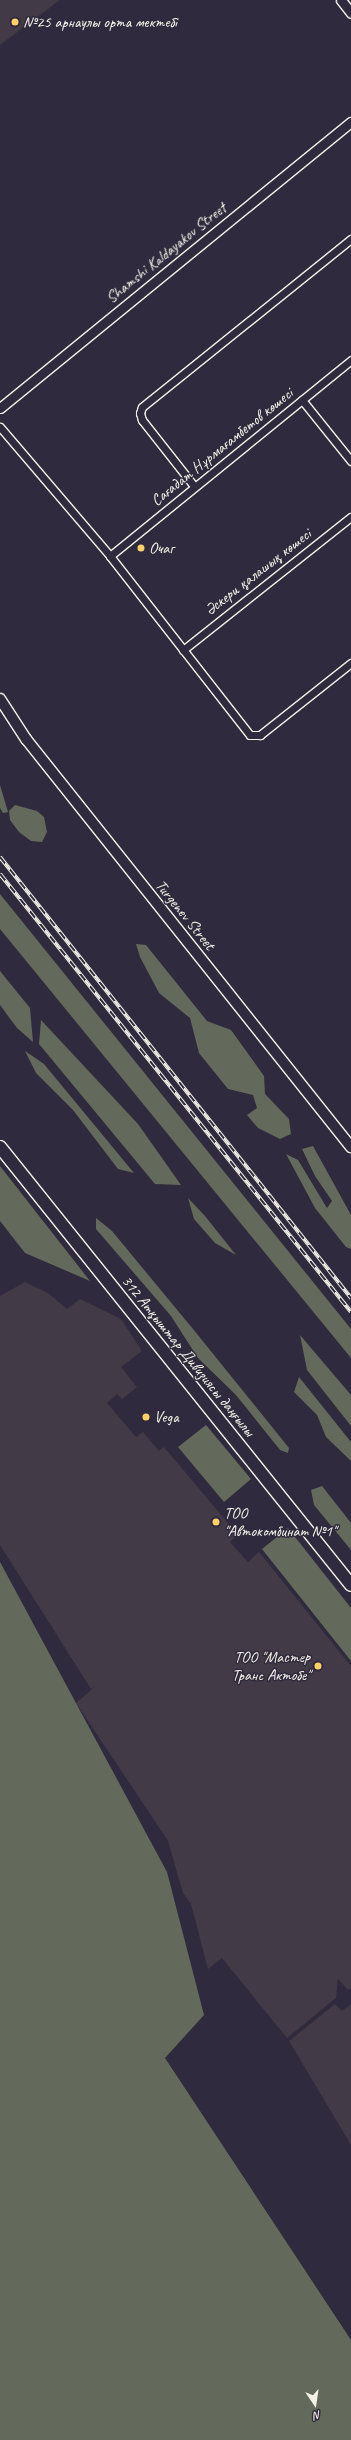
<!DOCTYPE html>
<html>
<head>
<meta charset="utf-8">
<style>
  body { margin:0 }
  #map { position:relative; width:351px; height:2440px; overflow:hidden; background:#2f2a3d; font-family:Caveat,sans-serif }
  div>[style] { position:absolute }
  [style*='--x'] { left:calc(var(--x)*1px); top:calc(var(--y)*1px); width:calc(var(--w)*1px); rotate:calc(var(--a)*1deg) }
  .built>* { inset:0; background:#423a46 }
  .green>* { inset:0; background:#63695b }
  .roads { filter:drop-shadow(1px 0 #f4f1e8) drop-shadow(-1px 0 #f4f1e8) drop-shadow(0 1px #f4f1e8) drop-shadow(0 -1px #f4f1e8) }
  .minor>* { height:7px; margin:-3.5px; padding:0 3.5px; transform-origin:3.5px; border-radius:3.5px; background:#2f2a3d }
  .tertiary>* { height:9px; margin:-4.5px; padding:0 4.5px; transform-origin:4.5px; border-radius:4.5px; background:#2f2a3d }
  .secondary>* { height:10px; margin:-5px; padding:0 5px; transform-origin:5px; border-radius:5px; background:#2f2a3d }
  .trunk>* { height:12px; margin:-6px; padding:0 6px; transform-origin:6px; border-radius:6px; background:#2f2a3d }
  .rail>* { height:4px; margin-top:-2px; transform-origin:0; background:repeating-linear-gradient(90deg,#2f2a3d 0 8px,#f4f1e8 0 16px); box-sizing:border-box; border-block:1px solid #f4f1e8 }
  .dots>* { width:11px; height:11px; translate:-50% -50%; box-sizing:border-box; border:2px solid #2f2a3d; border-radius:50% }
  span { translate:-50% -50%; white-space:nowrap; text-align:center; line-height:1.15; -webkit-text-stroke:3px #2f2a3d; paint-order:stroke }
  .poi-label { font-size:16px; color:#f4f1e8 }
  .left { translate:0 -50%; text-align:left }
  .right { translate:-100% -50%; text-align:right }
  .street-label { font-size:16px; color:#f4f1e8 }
  .north { position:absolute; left:295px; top:2384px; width:40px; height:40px; -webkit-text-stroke:3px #2f2a3d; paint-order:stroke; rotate:167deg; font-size:11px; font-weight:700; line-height:16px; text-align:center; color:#f4f1e8 }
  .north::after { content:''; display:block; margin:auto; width:14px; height:18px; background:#f4f1e8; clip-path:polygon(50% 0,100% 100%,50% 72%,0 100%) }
</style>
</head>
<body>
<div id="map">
  <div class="built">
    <i style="clip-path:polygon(0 0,60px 0,0 45px)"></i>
    <i style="clip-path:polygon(25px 1282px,48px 1293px,67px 1309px,80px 1299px,121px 1319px,142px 1351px,121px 1367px,137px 1387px,122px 1399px,117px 1394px,107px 1403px,136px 1437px,143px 1432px,159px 1451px,164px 1447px,238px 1535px,230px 1542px,248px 1562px,259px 1552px,351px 1666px,351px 1988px,348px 1990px,338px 1979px,336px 1998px,287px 2038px,222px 1958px,208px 1969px,191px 1904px,183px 1893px,168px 1841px,76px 1703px,98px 1684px,91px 1689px,0 1545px,0 1296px)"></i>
    <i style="clip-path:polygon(335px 2004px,342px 2011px,351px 2004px,351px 2145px,289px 2041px)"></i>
  </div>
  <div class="green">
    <i style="clip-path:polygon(0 785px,8px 812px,3px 813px,0 808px)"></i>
    <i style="clip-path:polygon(15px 805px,37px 811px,44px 817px,47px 832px,42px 842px,31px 841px,19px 832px,10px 820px,9px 811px)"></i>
    <i style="clip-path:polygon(0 894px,351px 1329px,351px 1358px,0 929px)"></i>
    <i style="clip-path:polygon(136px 944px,146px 945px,207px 1021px,231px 1030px,264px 1076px,265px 1094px,289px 1119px,291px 1134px,280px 1139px,258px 1128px,247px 1115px,257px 1108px,253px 1095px,228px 1089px,199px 1053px,190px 1018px,159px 993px,140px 957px)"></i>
    <i style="clip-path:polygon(0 971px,30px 1008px,33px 1042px,17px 1028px,0 1005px)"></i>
    <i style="clip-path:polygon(41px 1020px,138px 1124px,181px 1185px,155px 1184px,39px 1044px)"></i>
    <i style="clip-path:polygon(25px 1051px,44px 1064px,134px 1173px,118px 1169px,73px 1110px,36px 1073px)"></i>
    <i style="clip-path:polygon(313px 1146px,351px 1215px,351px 1249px,346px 1247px,315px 1208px,286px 1154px,298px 1160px,327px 1208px,332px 1201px,315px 1176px,302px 1149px)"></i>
    <i style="clip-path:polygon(0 1166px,90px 1281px,25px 1253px,0 1221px)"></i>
    <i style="clip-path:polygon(188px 1198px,205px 1216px,236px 1255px,215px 1243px,194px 1219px)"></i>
    <i style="clip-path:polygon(96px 1218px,112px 1231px,193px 1329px,289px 1448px,288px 1453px,280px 1450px,236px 1395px,198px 1358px,171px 1316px,96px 1229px)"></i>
    <i style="clip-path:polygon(300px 1335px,351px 1395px,351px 1426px,307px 1370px)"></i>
    <i style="clip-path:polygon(299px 1377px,351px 1442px,351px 1461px,326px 1437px,317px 1415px,294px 1392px)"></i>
    <i style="clip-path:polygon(206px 1425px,251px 1479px,224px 1502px,178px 1447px)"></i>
    <i style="clip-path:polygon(322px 1486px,351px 1523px,351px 1550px,314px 1505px,311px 1490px)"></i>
    <i style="clip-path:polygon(288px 1528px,351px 1608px,351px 1661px,262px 1549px)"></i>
    <i style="clip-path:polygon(0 1562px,167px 1872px,204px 2015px,165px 2058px,351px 2340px,351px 2440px,0 2440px)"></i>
  </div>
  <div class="roads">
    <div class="minor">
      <i style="--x:302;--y:400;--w:78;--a:51.2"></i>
      <i style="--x:0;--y:427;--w:170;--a:49.5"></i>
      <i style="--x:110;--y:556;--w:227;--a:52"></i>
      <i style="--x:250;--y:735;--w:10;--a:0"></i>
      <i style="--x:260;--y:735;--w:116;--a:-38.4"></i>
      <i style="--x:194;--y:486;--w:84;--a:-128.2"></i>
      <i style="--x:142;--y:420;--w:7;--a:-106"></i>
      <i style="--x:140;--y:413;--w:6;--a:-72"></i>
      <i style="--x:142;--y:407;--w:268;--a:-38.8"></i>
      <i style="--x:110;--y:556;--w:311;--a:-39.1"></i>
      <i style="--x:183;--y:650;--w:214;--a:-38.4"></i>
    </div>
    <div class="tertiary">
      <i style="--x:341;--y:0;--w:16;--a:52"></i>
      <i style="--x:0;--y:408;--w:453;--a:-39.2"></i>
    </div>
    <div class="secondary">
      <i style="--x:0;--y:699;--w:48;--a:57"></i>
      <i style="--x:26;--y:739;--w:522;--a:51.46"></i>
    </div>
    <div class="trunk">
      <i style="--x:0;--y:1147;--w:561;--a:51.29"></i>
    </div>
  </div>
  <div class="rail">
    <i style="--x:0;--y:857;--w:564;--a:51.48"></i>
    <i style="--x:0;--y:874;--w:561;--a:51.29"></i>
  </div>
  <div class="dots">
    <i style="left:15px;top:22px;background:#ffd166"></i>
    <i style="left:141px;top:548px;background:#ffd166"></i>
    <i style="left:146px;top:1417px;background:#ffd166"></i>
    <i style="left:216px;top:1522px;background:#ffd166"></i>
    <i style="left:318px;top:1666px;background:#ffd166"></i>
  </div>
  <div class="poi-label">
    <span class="left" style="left:23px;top:22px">№25 арнаулы орта мектебі</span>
    <span class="left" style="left:149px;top:548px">Очаг</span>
    <span class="left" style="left:154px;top:1417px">Vega</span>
    <span class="left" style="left:224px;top:1522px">ТОО<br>"Автокомбинат №1"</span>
    <span class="right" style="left:310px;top:1666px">ТОО "Мастер<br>Транс Актобе"</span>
  </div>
  <div class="street-label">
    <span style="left:166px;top:253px;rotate:-39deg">Shamshi Kaldayakov Street</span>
    <span style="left:222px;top:447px;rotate:-39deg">Сағадат Нұрмағамбетов көшесі</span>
    <span style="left:258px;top:572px;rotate:-38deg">Әскери қалашық көшесі</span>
    <span style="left:185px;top:915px;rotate:51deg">Turgenev Street</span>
    <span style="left:188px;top:1356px;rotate:51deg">312 Атқыштар Дивизиясы даңғылы</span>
  </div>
  <div class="north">N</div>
</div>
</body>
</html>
